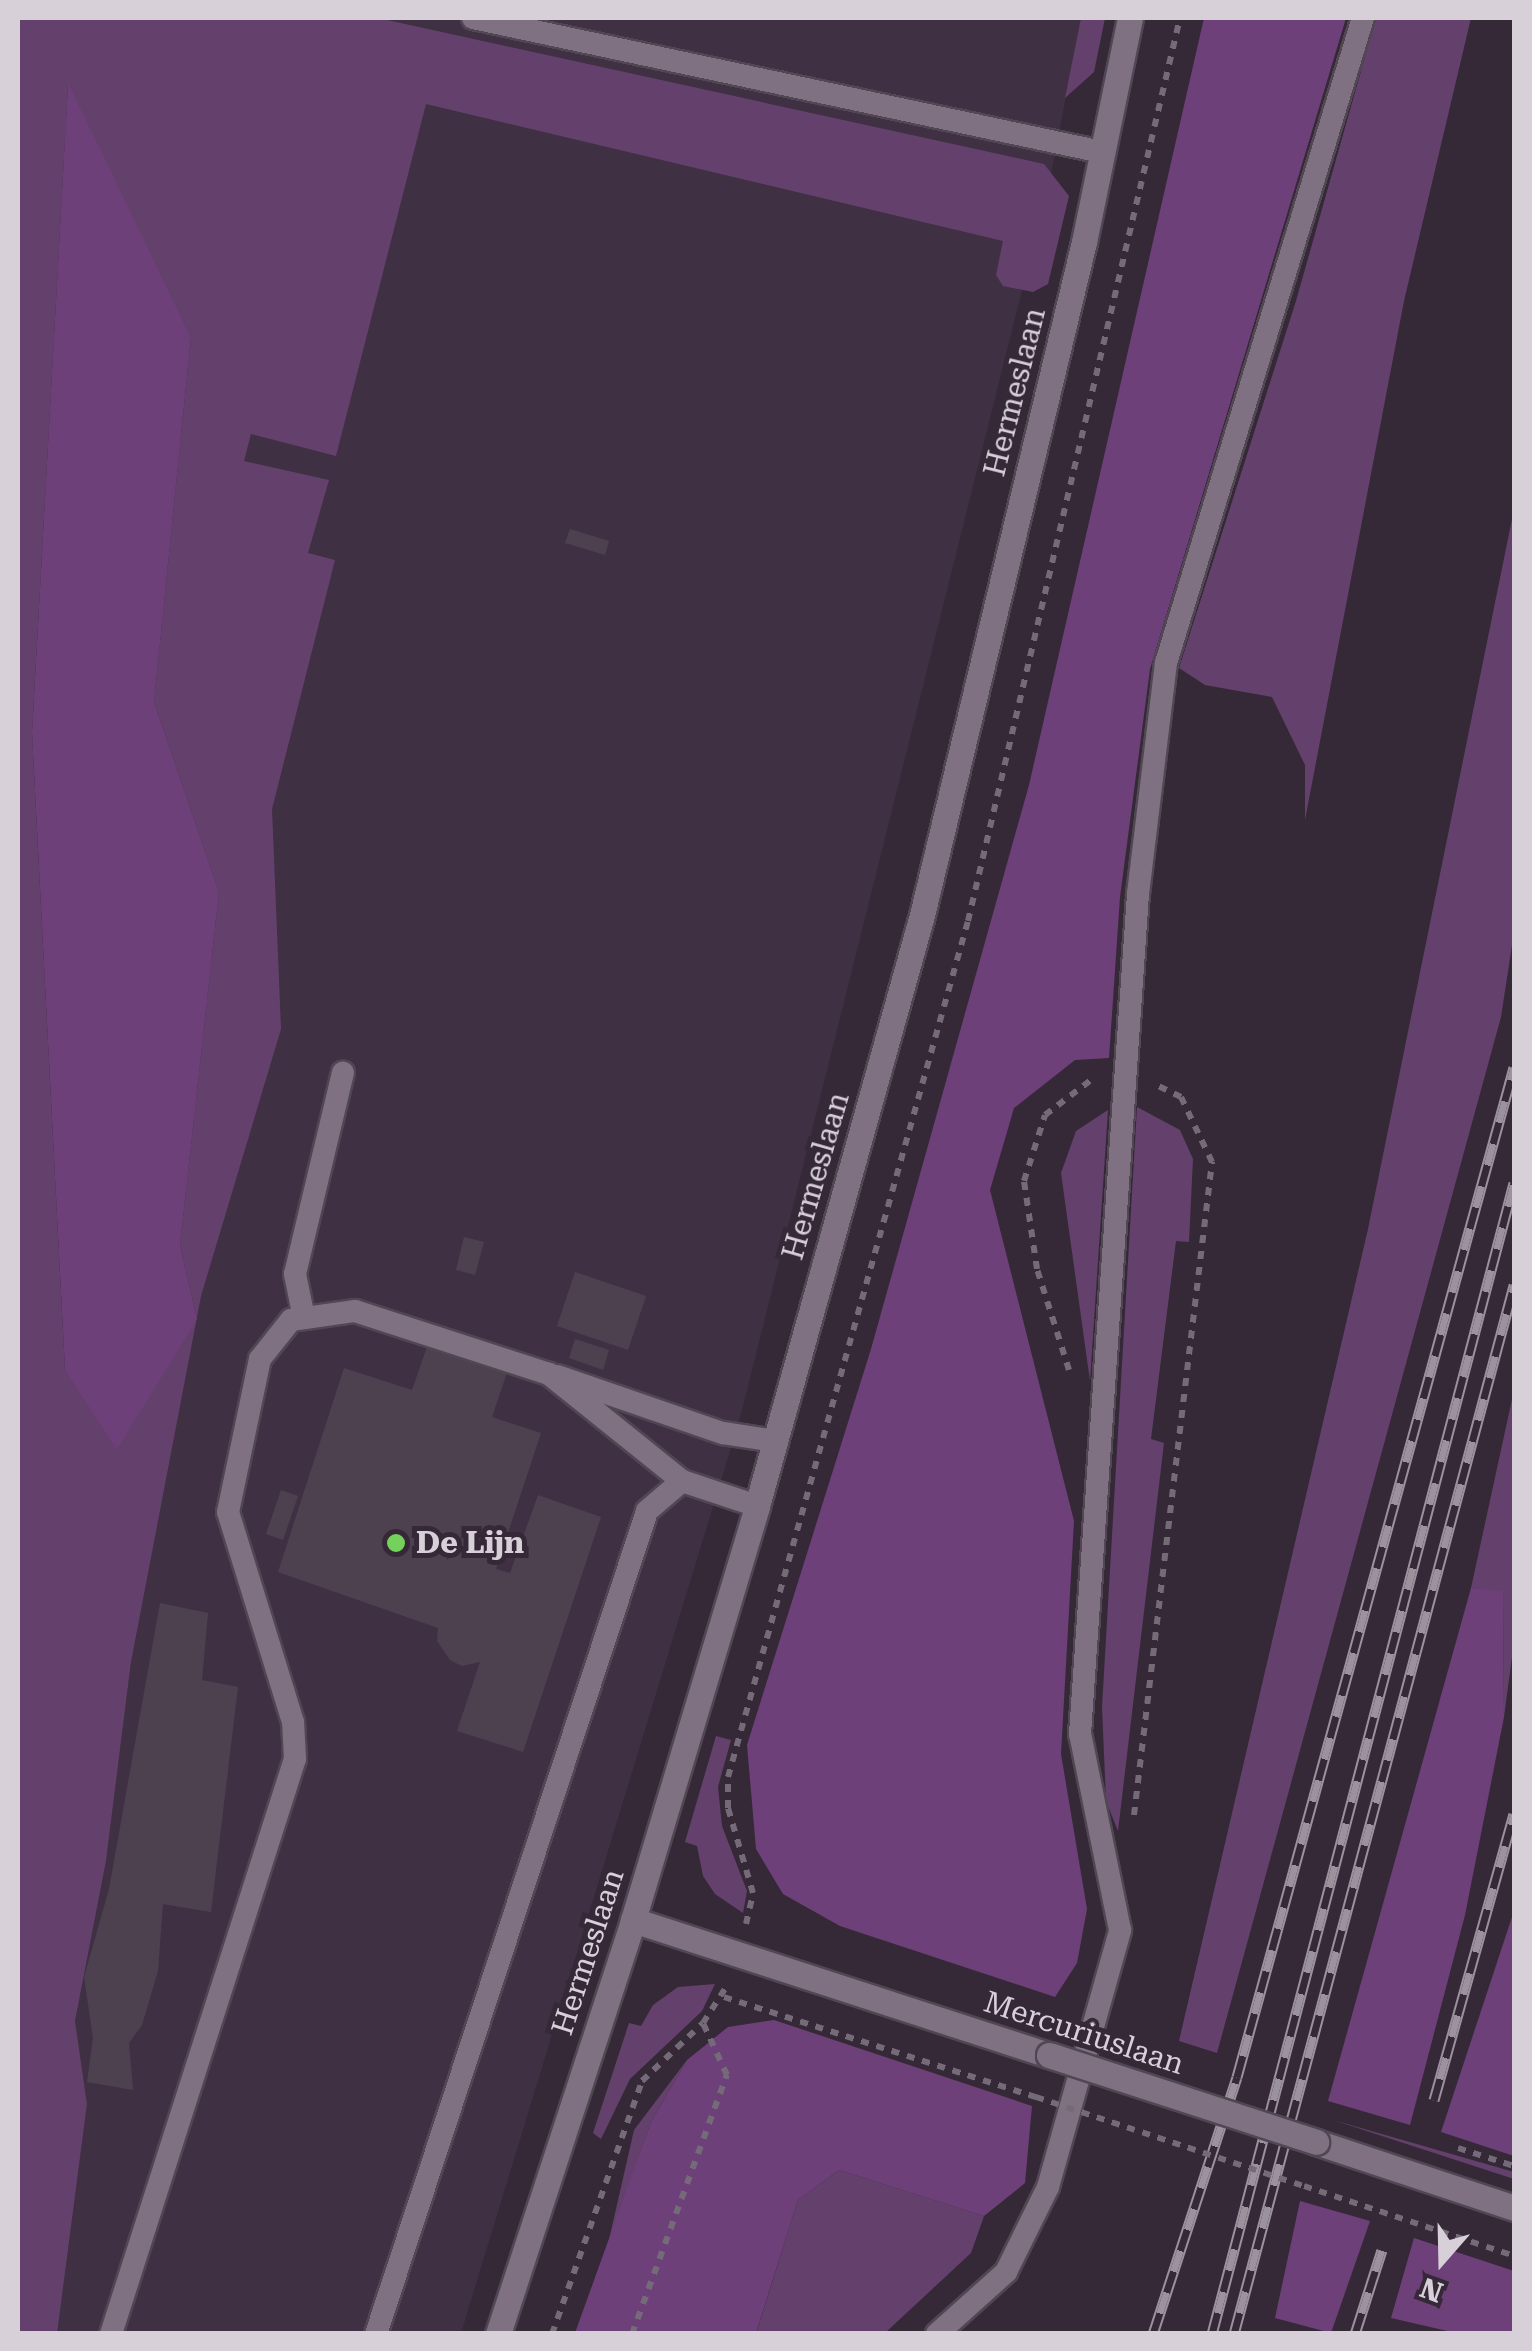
<!DOCTYPE html>
<html>
<head>
<meta charset="utf-8">
<style>
  body { margin:0 }
  #map { position:relative; width:1532px; height:2351px; overflow:hidden; background:#352938; font-family:"Roboto Serif",serif }
  div>[style] { position:absolute }
  [style*='--x'] { left:calc(var(--x)*1px); top:calc(var(--y)*1px); width:calc(var(--w)*1px); rotate:calc(var(--a)*1deg) }
  .built>* { inset:0; background:#403044 }
  .green>* { inset:0; background:#64416c }
  .forest>* { inset:0; background:#6e4079 }
  .building>* { inset:0; background:#4d4150 }
  .path>* { height:6px; margin-top:-3px; transform-origin:0; background:repeating-linear-gradient(90deg,#756b78 0 8px,transparent 0 16px) }
  .roads { filter:drop-shadow(2px 0 #504753) drop-shadow(-2px 0 #504753) drop-shadow(0 2px #504753) drop-shadow(0 -2px #504753) }
  .service>* { height:22px; margin:-11px; padding:0 11px; transform-origin:11px; border-radius:11px; background:#7f7182 }
  .minor>* { height:25px; margin:-12.5px; padding:0 12.5px; transform-origin:12.5px; border-radius:12.5px; background:#7f7182 }
  .tertiary>* { height:25px; margin:-12.5px; padding:0 12.5px; transform-origin:12.5px; border-radius:12.5px; background:#7f7182 }
  .rail>* { height:11px; margin-top:-5.5px; transform-origin:0; background:repeating-linear-gradient(90deg,#352938 0 22px,#9b929d 0 44px); box-sizing:border-box; border-block:2px solid #9b929d }
  .path-bridge>* { height:6px; margin-top:-3px; transform-origin:0; background:repeating-linear-gradient(90deg,#756b78 0 8px,transparent 0 16px) }
  .bridges { filter:drop-shadow(2px 0 #504753) drop-shadow(-2px 0 #504753) drop-shadow(0 2px #504753) drop-shadow(0 -2px #504753) }
  .minor-bridge>* { height:25px; margin:-12.5px; padding:0 12.5px; transform-origin:12.5px; border-radius:12.5px; background:#7f7182 }
  .dots>* { width:28px; height:28px; translate:-50% -50%; box-sizing:border-box; border:5px solid #352938; border-radius:50% }
  span { translate:-50% -50%; white-space:nowrap; text-align:center; line-height:1.15; -webkit-text-stroke:10px #352938; paint-order:stroke }
  .street-label { font-size:30px; color:#d7d0d9 }
  .poi-label { font-size:30px; color:#d7d0d9; font-weight:700 }
  .left { translate:0 -50%; text-align:left }
  .frame { position:absolute; inset:0; border:20px solid #d7d0d9; pointer-events:none }
  .north { position:absolute; left:1392px; top:2211px; width:100px; height:100px; -webkit-text-stroke:8px #352938; paint-order:stroke; rotate:200deg; font-size:28px; font-weight:700; line-height:40px; text-align:center; color:#d7d0d9 }
  .north::after { content:''; display:block; margin:auto; width:35px; height:45px; background:#d7d0d9; clip-path:polygon(50% 0,100% 100%,50% 72%,0 100%) }
</style>
</head>
<body>
<div id="map">
  <div class="built">
    <i style="clip-path:polygon(165px 18px,1081px 18px,1051px 174px,740px 1418px,461px 2333px,57px 2334px,87px 2104px,75px 2021px,106px 1861px,131px 1662px)"></i>
  </div>
  <div class="green">
    <i style="clip-path:polygon(evenodd,18px 18px,378px 18px,1044px 164px,1069px 196px,1048px 284px,1033px 292px,1003px 286px,996px 275px,1003px 241px,426px 104px,336px 456px,251px 434px,244px 461px,329px 480px,308px 553px,335px 560px,272px 809px,281px 1029px,201px 1296px,131px 1662px,106px 1861px,75px 2021px,87px 2104px,57px 2334px,18px 2333px,18px 18px,68px 86px,191px 337px,154px 702px,219px 892px,180px 1245px,197px 1319px,65px 1370px,32px 733px,68px 86px)"></i>
    <i style="clip-path:polygon(1081px 18px,1105px 18px,1094px 72px,1065px 98px)"></i>
    <i style="clip-path:polygon(1376px 18px,1471px 18px,1404px 301px,1305px 820px,1305px 765px,1272px 697px,1205px 685px,1179px 668px,1296px 301px)"></i>
    <i style="clip-path:polygon(1514px 509px,1514px 932px,1501px 1017px,1217px 2053px,1179px 2041px,1368px 1229px)"></i>
    <i style="clip-path:polygon(1137px 1107px,1180px 1130px,1193px 1159px,1189px 1242px,1176px 1241px,1151px 1439px,1164px 1443px,1118px 1831px,1106px 1801px,1102px 1707px)"></i>
    <i style="clip-path:polygon(1108px 1110px,1090px 1381px,1061px 1173px,1076px 1131px)"></i>
    <i style="clip-path:polygon(1514px 1390px,1514px 1642px,1504px 1717px,1503px 1592px,1471px 1588px)"></i>
    <i style="clip-path:polygon(716px 1736px,731px 1740px,718px 1787px,722px 1826px,747px 1891px,743px 1913px,715px 1894px,703px 1876px,697px 1846px,685px 1842px)"></i>
    <i style="clip-path:polygon(715px 1984px,702px 2011px,630px 2079px,601px 2139px,593px 2133px,629px 2023px,641px 2026px,653px 2005px,678px 1987px)"></i>
    <i style="clip-path:polygon(687px 2060px,651px 2122px,608px 2244px,634px 2130px)"></i>
    <i style="clip-path:polygon(1333px 2120px,1514px 2172px,1514px 2179px)"></i>
    <i style="clip-path:polygon(839px 2170px,984px 2216px,971px 2253px,885px 2333px,756px 2334px,798px 2200px)"></i>
  </div>
  <div class="forest">
    <i style="clip-path:polygon(1204px 18px,1346px 18px,1150px 669px,1120px 897px,1109px 1058px,1075px 1060px,1014px 1108px,990px 1190px,1074px 1521px,1061px 1754px,1087px 1909px,1077px 1963px,1055px 1997px,840px 1926px,783px 1894px,756px 1849px,747px 1745px,871px 1349px,1029px 785px)"></i>
    <i style="clip-path:polygon(68px 83px,191px 337px,154px 702px,219px 892px,180px 1245px,197px 1319px,117px 1449px,65px 1370px,32px 733px)"></i>
    <i style="clip-path:polygon(1471px 1588px,1503px 1591px,1504px 1717px,1465px 1915px,1410px 2125px,1328px 2101px)"></i>
    <i style="clip-path:polygon(1514px 1911px,1514px 2156px,1441px 2132px)"></i>
    <i style="clip-path:polygon(774px 2020px,1032px 2106px,1025px 2183px,984px 2216px,839px 2170px,798px 2200px,756px 2333px,575px 2333px,651px 2122px,687px 2060px,728px 2027px)"></i>
    <i style="clip-path:polygon(1300px 2201px,1370px 2221px,1331px 2333px,1275px 2318px)"></i>
    <i style="clip-path:polygon(1414px 2238px,1514px 2271px,1514px 2333px,1456px 2333px,1391px 2318px)"></i>
  </div>
  <div class="building">
    <i style="clip-path:polygon(570px 529px,609px 541px,605px 555px,565px 543px)"></i>
    <i style="clip-path:polygon(464px 1237px,484px 1242px,475px 1275px,456px 1270px)"></i>
    <i style="clip-path:polygon(575px 1272px,646px 1296px,628px 1350px,557px 1326px)"></i>
    <i style="clip-path:polygon(575px 1339px,609px 1350px,603px 1370px,569px 1358px)"></i>
    <i style="clip-path:polygon(429px 1341px,509px 1367px,492px 1417px,541px 1433px,496px 1569px,510px 1573px,538px 1495px,601px 1517px,523px 1752px,457px 1731px,480px 1662px,462px 1666px,450px 1660px,437px 1641px,438px 1628px,278px 1572px,344px 1368px,412px 1390px)"></i>
    <i style="clip-path:polygon(281px 1490px,298px 1496px,283px 1540px,266px 1534px)"></i>
    <i style="clip-path:polygon(160px 1603px,208px 1613px,202px 1680px,238px 1687px,211px 1912px,163px 1904px,158px 1971px,142px 2025px,129px 2043px,133px 2090px,87px 2082px,93px 2038px,84px 1977px,109px 1889px)"></i>
  </div>
  <div class="path">
    <i style="--x:1069;--y:1370;--w:106;--a:-107.6"></i>
    <i style="--x:1037;--y:1269;--w:89;--a:-98.4"></i>
    <i style="--x:1024;--y:1181;--w:69;--a:-72.3"></i>
    <i style="--x:1045;--y:1115;--w:58;--a:-37.3"></i>
    <i style="--x:1134;--y:1815;--w:658;--a:-83.19"></i>
    <i style="--x:1212;--y:1162;--w:72;--a:-115.5"></i>
    <i style="--x:1181;--y:1097;--w:28;--a:-154"></i>
    <i style="--x:746;--y:1924;--w:32;--a:-77"></i>
    <i style="--x:753;--y:1893;--w:89;--a:-106.4"></i>
    <i style="--x:728;--y:1808;--w:31;--a:-90"></i>
    <i style="--x:728;--y:1777;--w:889;--a:-74.34"></i>
    <i style="--x:968;--y:921;--w:928;--a:-76.79"></i>
    <i style="--x:724;--y:1997;--w:328;--a:17.8"></i>
    <i style="--x:1458;--y:2148;--w:59;--a:17.8"></i>
    <i style="--x:1304;--y:2186;--w:221;--a:18.4"></i>
    <i style="--x:552;--y:2334;--w:269;--a:-70.4"></i>
    <i style="--x:642;--y:2081;--w:84;--a:-43.6"></i>
    <i style="--x:703;--y:2023;--w:46;--a:-57.3"></i>
    <i style="--x:632;--y:2334;--w:276;--a:-69.9"></i>
    <i style="--x:727;--y:2075;--w:57;--a:-114.8"></i>
  </div>
  <div class="roads">
    <div class="service">
      <i style="--x:473;--y:18;--w:643;--a:12.03"></i>
      <i style="--x:304;--y:1318;--w:45;--a:-101.6"></i>
      <i style="--x:295;--y:1274;--w:207;--a:-76.6"></i>
      <i style="--x:557;--y:1376;--w:176;--a:19"></i>
      <i style="--x:723;--y:1433;--w:54;--a:8.6"></i>
      <i style="--x:111;--y:2334;--w:604;--a:-72.26"></i>
      <i style="--x:295;--y:1759;--w:37;--a:-93"></i>
      <i style="--x:293;--y:1722;--w:220;--a:-107.2"></i>
      <i style="--x:228;--y:1512;--w:156;--a:-78.2"></i>
      <i style="--x:260;--y:1359;--w:50;--a:-51.5"></i>
      <i style="--x:291;--y:1320;--w:65;--a:-8"></i>
      <i style="--x:355;--y:1311;--w:204;--a:18"></i>
      <i style="--x:549;--y:1374;--w:171;--a:38.8"></i>
      <i style="--x:682;--y:1481;--w:79;--a:18.4"></i>
      <i style="--x:376;--y:2334;--w:866;--a:-71.77"></i>
      <i style="--x:647;--y:1511;--w:46;--a:-40.6"></i>
      <i style="--x:937;--y:2334;--w:93;--a:-41.9"></i>
      <i style="--x:1006;--y:2272;--w:95;--a:-63.7"></i>
      <i style="--x:1048;--y:2187;--w:267;--a:-74.3"></i>
      <i style="--x:1120;--y:1930;--w:200;--a:-101.5"></i>
      <i style="--x:1080;--y:1734;--w:842;--a:-86.05"></i>
      <i style="--x:1138;--y:894;--w:233;--a:-83.1"></i>
      <i style="--x:1166;--y:663;--w:674;--a:-73.02"></i>
    </div>
    <div class="minor">
      <i style="--x:633;--y:1920;--w:437;--a:18"></i>
      <i style="--x:1316;--y:2142;--w:209;--a:18.4"></i>
    </div>
    <div class="tertiary">
      <i style="--x:498;--y:2334;--w:435;--a:-71.9"></i>
      <i style="--x:633;--y:1920;--w:432;--a:-73.3"></i>
      <i style="--x:757;--y:1506;--w:614;--a:-74.4"></i>
      <i style="--x:922;--y:915;--w:692;--a:-76.47"></i>
      <i style="--x:1084;--y:242;--w:229;--a:-78.4"></i>
    </div>
  </div>
  <div class="rail">
    <i style="--x:1434;--y:2100;--w:297;--a:-74.4"></i>
    <i style="--x:1153;--y:2334;--w:270;--a:-71.9"></i>
    <i style="--x:1237;--y:2077;--w:1047;--a:-74.66"></i>
    <i style="--x:1212;--y:2334;--w:1190;--a:-75.3"></i>
    <i style="--x:1234;--y:2334;--w:1086;--a:-75.05"></i>
    <i style="--x:1355;--y:2334;--w:88;--a:-72.2"></i>
  </div>
  <div class="path-bridge">
    <i style="--x:1036;--y:2097;--w:282;--a:18.4"></i>
  </div>
  <div class="bridges">
    <div class="minor-bridge">
      <i style="--x:1049;--y:2055;--w:281;--a:18"></i>
    </div>
  </div>
  <div class="dots">
    <i style="left:396px;top:1543px;background:#74d25c"></i>
  </div>
  <div class="street-label">
    <span style="left:1015px;top:392px;rotate:-76deg">Hermeslaan</span>
    <span style="left:816px;top:1176px;rotate:-74deg">Hermeslaan</span>
    <span style="left:588px;top:1952px;rotate:-72deg">Hermeslaan</span>
    <span style="left:1084px;top:2033px;rotate:18deg">Mercuriuslaan</span>
  </div>
  <div class="poi-label">
    <span class="left" style="left:416px;top:1543px">De Lijn</span>
  </div>
  <div class="frame"></div>
  <div class="north">N</div>
</div>
</body>
</html>
